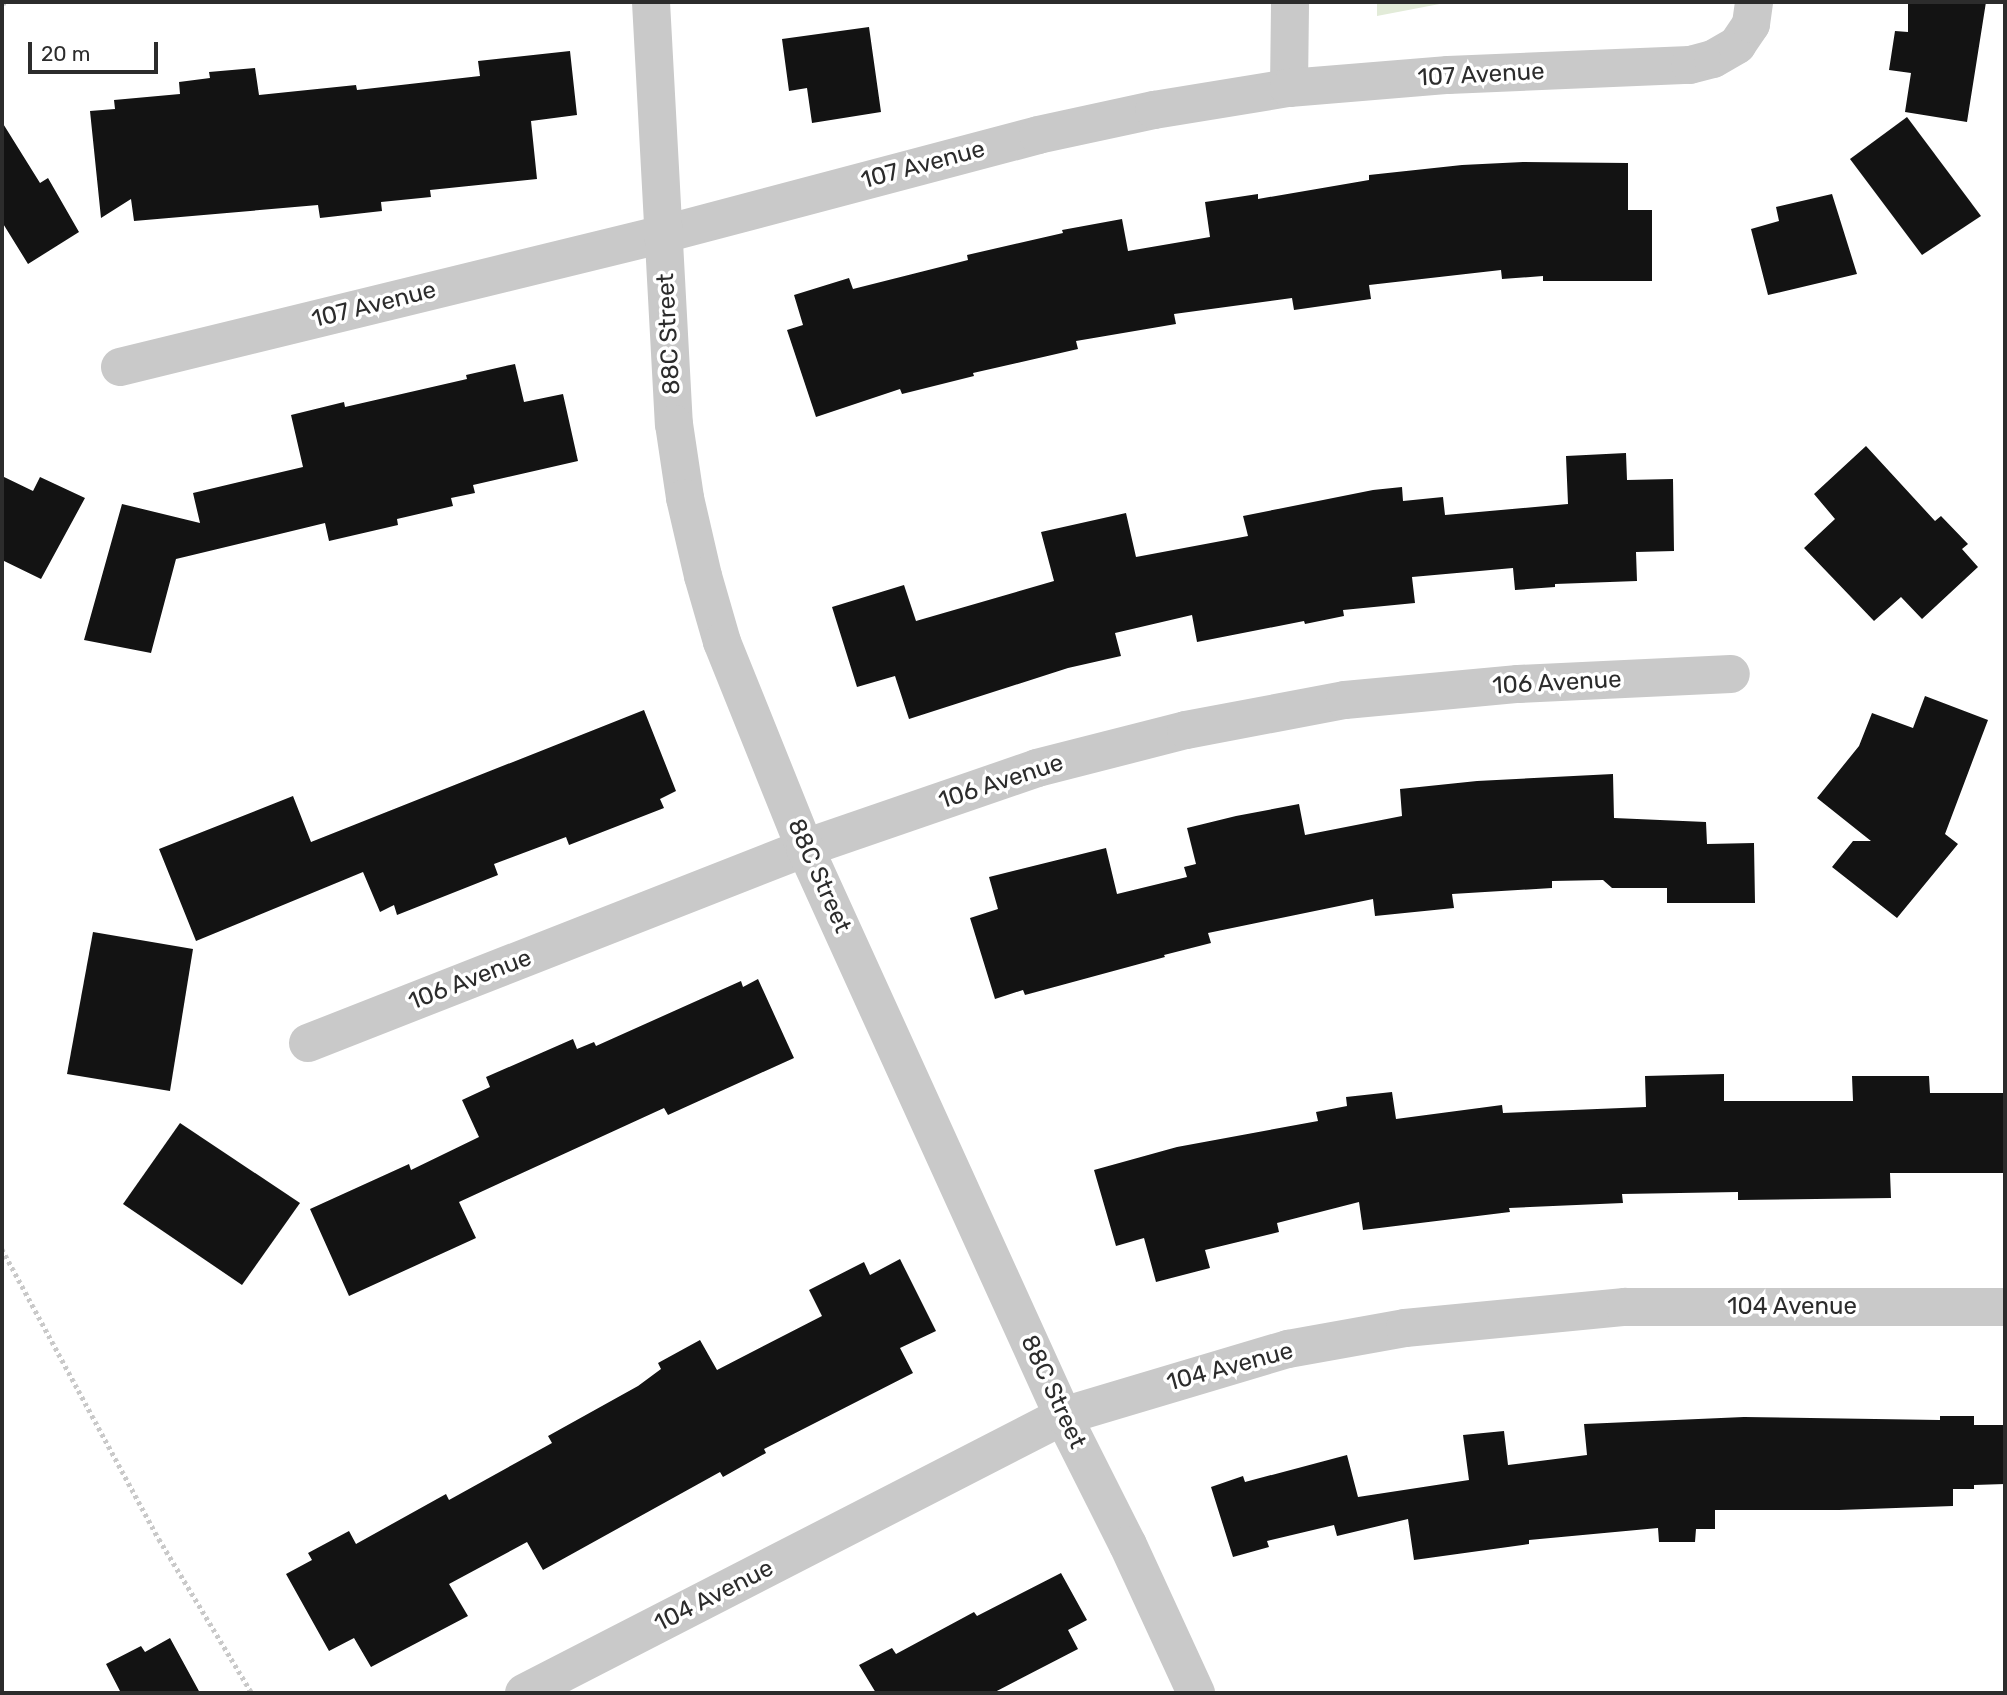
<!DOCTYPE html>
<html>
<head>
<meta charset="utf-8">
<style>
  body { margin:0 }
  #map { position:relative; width:2007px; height:1695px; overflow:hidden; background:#fff; font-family:Rubik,sans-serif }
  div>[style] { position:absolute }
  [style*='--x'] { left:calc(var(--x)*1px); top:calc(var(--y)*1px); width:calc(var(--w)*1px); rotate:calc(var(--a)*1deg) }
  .green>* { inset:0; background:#e2ebd8 }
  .building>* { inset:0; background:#131313 }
  .path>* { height:4.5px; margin-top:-2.25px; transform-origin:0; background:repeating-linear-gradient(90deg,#c9c9c9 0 3.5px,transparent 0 7px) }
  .minor>* { height:38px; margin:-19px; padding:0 19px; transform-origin:19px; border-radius:19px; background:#c9c9c9 }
  .tertiary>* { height:38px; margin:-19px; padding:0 19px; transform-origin:19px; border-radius:19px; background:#c9c9c9 }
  span { translate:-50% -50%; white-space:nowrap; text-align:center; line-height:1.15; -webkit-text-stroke:7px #fff; paint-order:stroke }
  .street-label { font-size:24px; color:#2c2c2c }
  .frame { position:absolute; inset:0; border:4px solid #2c2c2c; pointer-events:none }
  .scale { position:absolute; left:28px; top:42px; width:130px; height:32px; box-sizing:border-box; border:4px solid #2c2c2c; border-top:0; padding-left:9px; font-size:21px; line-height:24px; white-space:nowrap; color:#2c2c2c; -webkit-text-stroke:5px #fff; paint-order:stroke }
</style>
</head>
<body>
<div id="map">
  <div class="green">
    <i style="clip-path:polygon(1377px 2px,1450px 2px,1377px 16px)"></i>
  </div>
  <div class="building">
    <i style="clip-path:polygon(1908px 2px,1986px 2px,1967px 122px,1905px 112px,1911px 73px,1889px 70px,1895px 31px,1908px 32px)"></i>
    <i style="clip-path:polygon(869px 27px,881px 112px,812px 123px,807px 88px,789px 91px,782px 39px)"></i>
    <i style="clip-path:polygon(570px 51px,577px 115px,531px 121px,537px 179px,430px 190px,431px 197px,381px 202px,382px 211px,320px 218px,318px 205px,134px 221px,131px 199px,101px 218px,90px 111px,115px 109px,114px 100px,180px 94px,179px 82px,210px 78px,209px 72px,255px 68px,259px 95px,356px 85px,357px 90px,480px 76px,478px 61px)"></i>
    <i style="clip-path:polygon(1907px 117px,1981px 216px,1922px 255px,1850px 159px)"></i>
    <i style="clip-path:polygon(2px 122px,40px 183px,48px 178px,79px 232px,28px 264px,2px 222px)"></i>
    <i style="clip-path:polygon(1523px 162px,1628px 163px,1628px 210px,1652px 210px,1652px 281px,1543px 281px,1543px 276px,1502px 279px,1501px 270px,1369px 285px,1371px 299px,1294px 310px,1292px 298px,1174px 314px,1176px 324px,1076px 341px,1078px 349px,973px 373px,974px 376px,902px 394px,900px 389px,816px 417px,787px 330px,803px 325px,794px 295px,849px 278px,853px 289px,968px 260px,967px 255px,1063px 233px,1062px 230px,1122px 219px,1128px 251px,1210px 237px,1205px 202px,1258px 194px,1258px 199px,1369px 180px,1369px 175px,1462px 165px)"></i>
    <i style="clip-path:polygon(1832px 194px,1857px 274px,1768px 295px,1751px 229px,1779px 221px,1776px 207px)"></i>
    <i style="clip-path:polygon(515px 364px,524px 402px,563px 394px,578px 461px,473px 485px,475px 493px,451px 498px,453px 506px,397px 519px,398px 525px,329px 541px,325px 523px,176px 559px,151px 653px,84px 640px,122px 504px,200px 523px,193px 493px,303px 467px,291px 415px,344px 402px,345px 407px,467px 379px,466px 375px)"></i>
    <i style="clip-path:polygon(1866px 446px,1935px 521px,1941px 516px,1968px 544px,1962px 549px,1978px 567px,1922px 619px,1901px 597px,1874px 621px,1804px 548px,1835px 519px,1814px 494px)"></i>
    <i style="clip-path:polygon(1626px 453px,1627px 480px,1673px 479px,1674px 551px,1636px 552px,1637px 581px,1555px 584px,1555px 587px,1515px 590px,1513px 568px,1412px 577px,1415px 603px,1343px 610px,1344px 616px,1305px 624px,1304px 621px,1197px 642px,1192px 615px,1115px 633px,1121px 656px,1068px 668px,909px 719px,895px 676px,857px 687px,832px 607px,904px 585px,916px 621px,1054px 581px,1041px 532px,1126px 513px,1136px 557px,1248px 536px,1243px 516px,1373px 490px,1402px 487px,1403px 501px,1443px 497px,1445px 515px,1568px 504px,1566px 456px)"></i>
    <i style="clip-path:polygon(2px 476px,33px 491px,40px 477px,85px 498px,41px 579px,2px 560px)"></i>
    <i style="clip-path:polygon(1925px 696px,1988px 720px,1945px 834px,1958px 844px,1897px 918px,1832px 867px,1853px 841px,1871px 841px,1817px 798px,1859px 746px,1872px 713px,1913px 728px)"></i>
    <i style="clip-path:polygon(644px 710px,676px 791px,660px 799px,664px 808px,569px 845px,566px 837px,494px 864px,498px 875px,397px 915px,394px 905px,380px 912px,363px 872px,196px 941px,159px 849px,293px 796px,311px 842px)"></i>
    <i style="clip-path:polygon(1613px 774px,1614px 818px,1706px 822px,1707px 844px,1754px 843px,1755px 903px,1667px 903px,1667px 888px,1612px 888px,1603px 880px,1552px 881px,1552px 888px,1452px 894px,1454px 908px,1375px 916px,1373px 899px,1208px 933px,1211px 943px,1164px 955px,1165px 957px,1025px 995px,1023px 990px,995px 999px,970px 918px,998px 909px,989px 877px,1106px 848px,1117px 894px,1187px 877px,1184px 867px,1196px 864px,1187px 828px,1236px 816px,1299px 804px,1305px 835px,1402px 816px,1400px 789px,1477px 781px)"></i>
    <i style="clip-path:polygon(93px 932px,193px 949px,170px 1091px,67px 1074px)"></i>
    <i style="clip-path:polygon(758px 979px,794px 1058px,668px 1115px,664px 1108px,459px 1202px,476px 1238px,349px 1296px,310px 1209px,409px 1164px,411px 1170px,479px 1137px,462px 1100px,490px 1087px,486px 1077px,573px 1039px,577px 1049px,594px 1042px,596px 1046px,741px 981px,743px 987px)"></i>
    <i style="clip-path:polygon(1724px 1074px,1724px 1101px,1853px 1101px,1852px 1076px,1929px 1076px,1930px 1093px,2005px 1093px,2005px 1173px,1890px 1173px,1891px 1198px,1738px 1200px,1738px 1192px,1622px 1194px,1623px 1203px,1509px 1208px,1510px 1212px,1363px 1230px,1359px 1202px,1277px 1223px,1279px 1232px,1205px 1250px,1210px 1268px,1156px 1282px,1144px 1238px,1116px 1246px,1094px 1170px,1177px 1147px,1318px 1121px,1316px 1112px,1347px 1106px,1346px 1097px,1392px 1092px,1396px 1119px,1502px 1105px,1503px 1113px,1646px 1107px,1645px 1076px)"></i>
    <i style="clip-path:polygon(180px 1123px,300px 1203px,242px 1285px,123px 1204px)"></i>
    <i style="clip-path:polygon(900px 1259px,936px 1331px,900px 1348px,913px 1373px,764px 1449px,766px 1453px,723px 1477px,720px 1472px,543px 1570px,527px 1542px,449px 1584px,468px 1616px,371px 1667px,354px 1638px,329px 1651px,286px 1574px,312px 1560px,308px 1553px,349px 1531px,356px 1544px,446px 1494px,449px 1500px,552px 1443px,548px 1436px,638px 1386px,661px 1369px,658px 1363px,700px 1340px,717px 1370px,822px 1316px,809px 1290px,864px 1262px,870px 1275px)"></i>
    <i style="clip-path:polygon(1940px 1416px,1974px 1416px,1974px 1425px,2005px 1425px,2005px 1484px,1974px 1485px,1974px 1489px,1953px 1489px,1953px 1506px,1839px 1510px,1715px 1510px,1715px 1529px,1696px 1529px,1695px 1542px,1659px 1542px,1658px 1528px,1529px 1540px,1529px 1544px,1414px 1560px,1408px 1519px,1337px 1536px,1334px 1525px,1267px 1541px,1269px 1547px,1233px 1557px,1211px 1487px,1243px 1476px,1245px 1482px,1347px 1455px,1358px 1497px,1469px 1480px,1463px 1435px,1504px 1431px,1508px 1465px,1587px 1455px,1584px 1424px,1744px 1417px,1940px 1420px)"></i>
    <i style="clip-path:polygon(1061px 1573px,1087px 1620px,1068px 1630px,1078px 1649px,993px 1693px,876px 1693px,859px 1665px,892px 1648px,896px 1654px,974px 1612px,977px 1616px)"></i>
    <i style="clip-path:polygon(170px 1638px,200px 1693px,121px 1693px,106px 1664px,141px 1646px,145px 1652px)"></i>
  </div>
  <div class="path">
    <i style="--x:2;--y:3;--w:5;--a:-11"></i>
    <i style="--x:2;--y:1249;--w:330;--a:61.6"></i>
    <i style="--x:159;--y:1539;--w:180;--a:58.9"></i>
  </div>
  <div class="minor">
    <i style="--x:1289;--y:88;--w:86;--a:-89.3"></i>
    <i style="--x:120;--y:367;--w:560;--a:-13.74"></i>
    <i style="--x:664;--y:234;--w:387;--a:-14.8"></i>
    <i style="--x:1038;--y:135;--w:119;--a:-12.2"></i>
    <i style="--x:1154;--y:110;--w:137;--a:-9.3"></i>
    <i style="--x:1289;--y:88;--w:160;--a:-4.7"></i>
    <i style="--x:1448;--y:75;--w:242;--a:-2.4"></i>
    <i style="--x:1690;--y:65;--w:24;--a:-15"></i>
    <i style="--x:1713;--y:59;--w:28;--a:-30"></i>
    <i style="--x:1737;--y:45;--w:25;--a:-56"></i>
    <i style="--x:1751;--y:24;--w:22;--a:-82"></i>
    <i style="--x:308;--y:1043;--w:534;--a:-21.42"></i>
    <i style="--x:805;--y:848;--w:245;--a:-19"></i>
    <i style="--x:1037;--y:768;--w:154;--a:-14.3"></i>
    <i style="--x:1186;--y:730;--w:162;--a:-10.7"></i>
    <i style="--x:1345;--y:700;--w:174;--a:-5.3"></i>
    <i style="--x:1518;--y:684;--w:213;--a:-2.7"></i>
    <i style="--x:1063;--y:1416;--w:144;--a:63.3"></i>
    <i style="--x:1128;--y:1545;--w:163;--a:65.3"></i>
  </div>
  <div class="tertiary">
    <i style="--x:651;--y:2;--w:423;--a:86.9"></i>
    <i style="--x:674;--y:424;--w:75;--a:81.5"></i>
    <i style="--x:685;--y:498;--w:80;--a:77"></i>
    <i style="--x:703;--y:576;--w:69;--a:73.9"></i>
    <i style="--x:722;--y:642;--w:222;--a:68.1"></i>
    <i style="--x:805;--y:848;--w:624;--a:65.57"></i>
    <i style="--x:524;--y:1693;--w:606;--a:-27.2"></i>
    <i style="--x:1063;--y:1416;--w:235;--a:-16.6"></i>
    <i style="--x:1288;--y:1349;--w:119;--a:-10.2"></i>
    <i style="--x:1405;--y:1328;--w:221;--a:-5.5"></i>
    <i style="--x:1625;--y:1307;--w:380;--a:0"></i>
  </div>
  <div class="street-label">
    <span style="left:1481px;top:75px;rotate:-3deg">107 Avenue</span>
    <span style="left:923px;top:165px;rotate:-15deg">107 Avenue</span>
    <span style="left:374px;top:305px;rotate:-14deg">107 Avenue</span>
    <span style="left:669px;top:334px;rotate:-93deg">88C Street</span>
    <span style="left:1557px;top:683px;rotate:-3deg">106 Avenue</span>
    <span style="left:1001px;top:782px;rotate:-18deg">106 Avenue</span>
    <span style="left:819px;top:876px;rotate:66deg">88C Street</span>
    <span style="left:470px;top:980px;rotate:-21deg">106 Avenue</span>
    <span style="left:1792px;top:1307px">104 Avenue</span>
    <span style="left:1230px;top:1367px;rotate:-15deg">104 Avenue</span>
    <span style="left:1053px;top:1392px;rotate:65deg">88C Street</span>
    <span style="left:714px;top:1596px;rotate:-27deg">104 Avenue</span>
  </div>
  <div class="frame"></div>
  <div class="scale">20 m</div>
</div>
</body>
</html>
